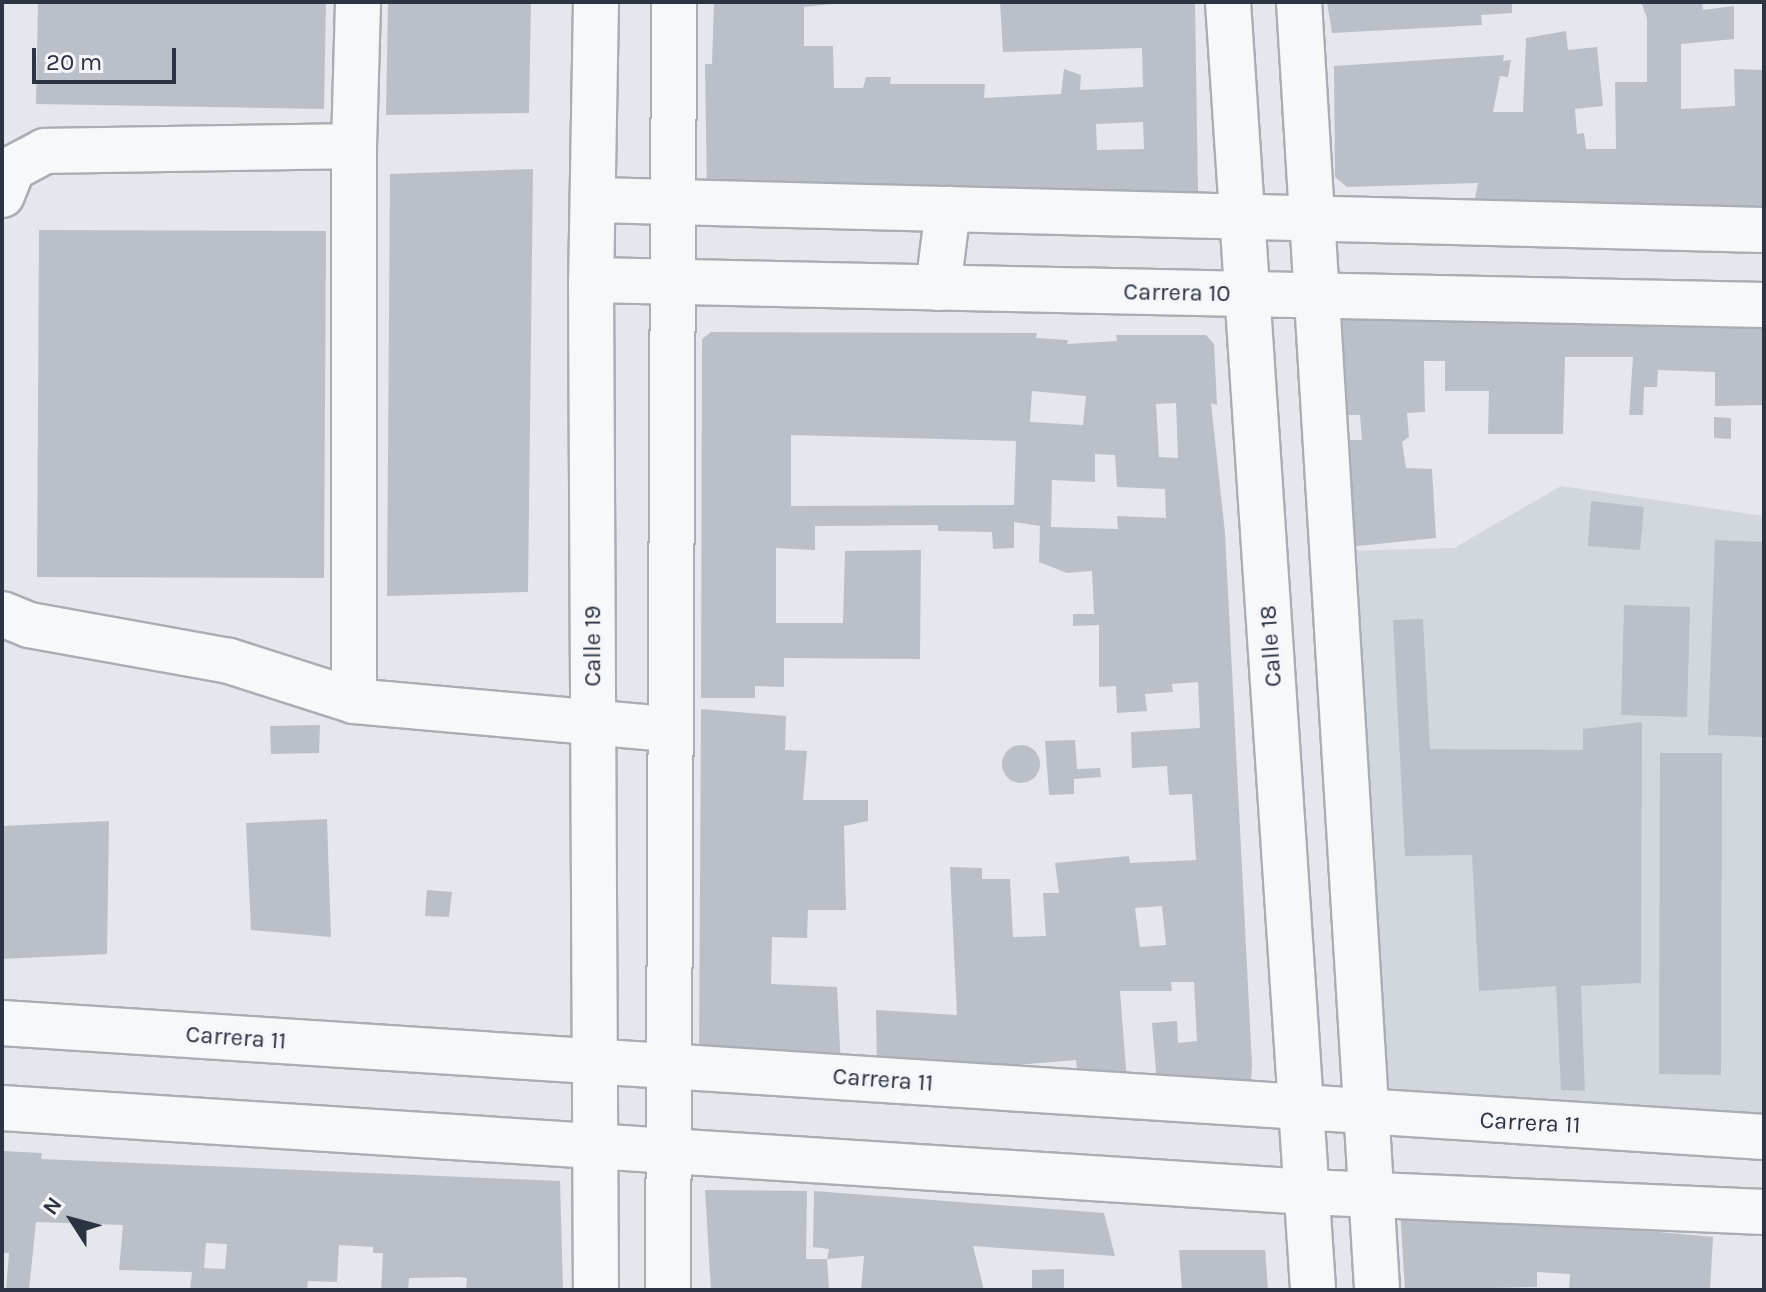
<!DOCTYPE html>
<html>
<head>
<meta charset="utf-8">
<style>
  body { margin:0 }
  #map { position:relative; width:1766px; height:1292px; overflow:hidden; background:#e4e7eb; font-family:Karla,sans-serif }
  div>[style] { position:absolute }
  [style*='--x'] { left:calc(var(--x)*1px); top:calc(var(--y)*1px); width:calc(var(--w)*1px); rotate:calc(var(--a)*1deg) }
  .built>* { inset:0; background:#d2d6dd }
  .building>* { inset:0; background:#bbc0c8 }
  .round { border-radius:50% }
  .roads { filter:drop-shadow(2px 0 #a9aeb5) drop-shadow(-2px 0 #a9aeb5) drop-shadow(0 2px #a9aeb5) drop-shadow(0 -2px #a9aeb5) }
  .minor>* { height:44px; margin:-22px; padding:0 22px; transform-origin:22px; border-radius:22px; background:#f7f8fa }
  span { translate:-50% -50%; white-space:nowrap; text-align:center; line-height:1.15; -webkit-text-stroke:6px #f4f6f9; paint-order:stroke }
  .street-label { font-size:24px; color:#2c3443 }
  .frame { position:absolute; inset:0; border:4px solid #2c3443; pointer-events:none }
  .north { position:absolute; left:32px; top:1180px; width:80px; height:80px; -webkit-text-stroke:6px #f4f6f9; paint-order:stroke; rotate:306deg; font-size:22px; font-weight:700; line-height:32px; text-align:center; color:#2c3443 }
  .north::after { content:''; display:block; margin:auto; width:28px; height:36px; background:#2c3443; clip-path:polygon(50% 0,100% 100%,50% 72%,0 100%) }
  .scale { position:absolute; left:32px; top:48px; width:144px; height:36px; box-sizing:border-box; border:4px solid #2c3443; border-top:0; padding-left:10px; font-size:24px; line-height:28px; white-space:nowrap; color:#2c3443; -webkit-text-stroke:6px #f4f6f9; paint-order:stroke }
</style>
</head>
<body>
<div id="map">
  <div class="built">
    <i style="clip-path:polygon(1561px 486px,1764px 516px,1764px 1117px,1384px 1096px,1342px 551px,1454px 548px)"></i>
  </div>
  <div class="building">
    <i style="clip-path:polygon(38px 2px,326px 2px,324px 109px,36px 104px)"></i>
    <i style="clip-path:polygon(388px 2px,531px 2px,529px 113px,386px 115px)"></i>
    <i style="clip-path:polygon(evenodd,714px 2px,853px 2px,804px 7px,804px 46px,833px 46px,834px 88px,863px 88px,866px 77px,891px 77px,890px 84px,985px 84px,984px 98px,1061px 94px,1064px 69px,1081px 75px,1080px 90px,1143px 87px,1142px 48px,1003px 52px,1000px 2px,1195px 2px,1198px 193px,978px 207px,979px 187px,707px 196px,705px 64px,712px 64px,714px 2px,1143px 122px,1144px 149px,1097px 150px,1096px 124px,1143px 122px)"></i>
    <i style="clip-path:polygon(1327px 2px,1512px 2px,1512px 13px,1481px 15px,1482px 25px,1332px 33px)"></i>
    <i style="clip-path:polygon(1641px 2px,1702px 2px,1703px 10px,1734px 6px,1734px 39px,1681px 44px,1681px 109px,1735px 106px,1734px 69px,1764px 70px,1764px 207px,1474px 203px,1478px 183px,1347px 187px,1335px 177px,1334px 66px,1504px 55px,1503px 61px,1511px 60px,1508px 77px,1500px 76px,1493px 112px,1523px 112px,1526px 38px,1566px 31px,1568px 50px,1597px 47px,1603px 106px,1575px 109px,1577px 134px,1584px 133px,1586px 149px,1616px 149px,1615px 82px,1647px 82px,1647px 18px)"></i>
    <i style="clip-path:polygon(533px 169px,528px 592px,387px 596px,390px 174px)"></i>
    <i style="clip-path:polygon(39px 230px,326px 231px,324px 578px,37px 577px)"></i>
    <i style="clip-path:polygon(1764px 314px,1764px 405px,1715px 406px,1715px 372px,1658px 370px,1657px 387px,1644px 387px,1643px 415px,1629px 415px,1633px 357px,1565px 357px,1563px 434px,1488px 434px,1489px 391px,1445px 391px,1445px 361px,1424px 361px,1425px 412px,1407px 413px,1409px 437px,1402px 442px,1406px 468px,1432px 469px,1436px 538px,1338px 548px,1331px 440px,1362px 440px,1360px 415px,1331px 415px,1324px 318px)"></i>
    <i style="clip-path:polygon(evenodd,711px 332px,1037px 333px,1036px 338px,1068px 340px,1067px 344px,1117px 341px,1116px 335px,1206px 335px,1214px 344px,1217px 405px,1211px 403px,1225px 533px,1252px 1065px,1251px 1080px,1240px 1090px,1157px 1084px,1152px 1023px,1177px 1021px,1178px 1043px,1197px 1041px,1194px 982px,1171px 982px,1172px 991px,1120px 991px,1127px 1082px,1078px 1080px,1076px 1060px,1015px 1065px,1016px 1077px,877px 1068px,876px 1010px,957px 1015px,950px 867px,982px 868px,982px 879px,1010px 879px,1013px 937px,1046px 936px,1043px 893px,1059px 893px,1055px 863px,1129px 856px,1130px 863px,1196px 860px,1192px 794px,1169px 795px,1167px 766px,1132px 768px,1131px 732px,1200px 728px,1198px 682px,1172px 684px,1173px 692px,1145px 694px,1147px 711px,1117px 713px,1116px 686px,1099px 687px,1099px 625px,1073px 626px,1073px 614px,1094px 614px,1092px 571px,1067px 573px,1039px 562px,1040px 526px,1014px 522px,1014px 548px,993px 549px,992px 532px,938px 531px,938px 525px,815px 526px,815px 550px,776px 548px,776px 623px,843px 623px,845px 551px,921px 550px,920px 659px,784px 658px,784px 687px,755px 686px,755px 698px,701px 698px,702px 339px,711px 332px,1032px 391px,1086px 396px,1083px 425px,1030px 422px,1032px 391px,711px 332px,1176px 403px,1178px 458px,1159px 457px,1156px 404px,1176px 403px,711px 332px,791px 435px,1016px 441px,1014px 505px,791px 506px,791px 435px,711px 332px,1095px 454px,1115px 455px,1117px 487px,1165px 489px,1166px 518px,1117px 516px,1118px 529px,1051px 527px,1052px 480px,1095px 482px,1095px 454px,711px 332px,1162px 906px,1166px 945px,1140px 947px,1135px 908px,1162px 906px)"></i>
    <i style="clip-path:polygon(1714px 417px,1731px 418px,1731px 439px,1714px 438px)"></i>
    <i style="clip-path:polygon(1591px 501px,1644px 507px,1640px 550px,1588px 546px)"></i>
    <i style="clip-path:polygon(1715px 540px,1764px 542px,1764px 737px,1708px 735px)"></i>
    <i style="clip-path:polygon(1624px 605px,1690px 607px,1687px 717px,1621px 715px)"></i>
    <i style="clip-path:polygon(1423px 619px,1430px 749px,1583px 750px,1583px 729px,1642px 722px,1641px 983px,1581px 986px,1585px 1091px,1561px 1090px,1556px 986px,1479px 991px,1472px 855px,1405px 856px,1393px 620px)"></i>
    <i style="clip-path:polygon(701px 709px,786px 716px,785px 750px,807px 751px,803px 800px,868px 800px,868px 821px,844px 826px,846px 910px,808px 910px,807px 938px,772px 937px,771px 984px,837px 987px,841px 1067px,699px 1058px)"></i>
    <i style="clip-path:polygon(320px 725px,319px 753px,271px 754px,270px 726px)"></i>
    <i style="clip-path:polygon(1075px 740px,1077px 769px,1100px 768px,1101px 777px,1074px 779px,1074px 794px,1049px 795px,1045px 741px)"></i>
    <i class="round" style="left:1002px;top:745px;width:38px;height:38px"></i>
    <i style="clip-path:polygon(1660px 753px,1722px 753px,1721px 1075px,1659px 1074px)"></i>
    <i style="clip-path:polygon(327px 819px,331px 937px,251px 930px,246px 823px)"></i>
    <i style="clip-path:polygon(109px 821px,107px 954px,2px 959px,2px 826px)"></i>
    <i style="clip-path:polygon(427px 890px,452px 892px,449px 917px,425px 916px)"></i>
    <i style="clip-path:polygon(evenodd,2px 1151px,42px 1153px,41px 1159px,560px 1181px,563px 1290px,466px 1290px,467px 1278px,459px 1277px,409px 1278px,408px 1290px,381px 1290px,383px 1253px,373px 1253px,373px 1247px,339px 1245px,337px 1282px,308px 1281px,307px 1290px,190px 1290px,192px 1272px,119px 1270px,123px 1225px,36px 1222px,29px 1290px,6px 1290px,9px 1253px,2px 1253px,2px 1151px,206px 1243px,227px 1244px,225px 1269px,204px 1268px,206px 1243px)"></i>
    <i style="clip-path:polygon(705px 1190px,807px 1191px,806px 1259px,827px 1259px,829px 1290px,711px 1290px)"></i>
    <i style="clip-path:polygon(814px 1191px,1104px 1213px,1115px 1256px,973px 1246px,984px 1290px,861px 1290px,864px 1256px,827px 1259px,829px 1249px,813px 1247px)"></i>
    <i style="clip-path:polygon(1400px 1208px,1713px 1237px,1710px 1290px,1569px 1289px,1570px 1274px,1537px 1272px,1537px 1287px,1405px 1290px)"></i>
    <i style="clip-path:polygon(1179px 1250px,1265px 1250px,1268px 1290px,1182px 1290px)"></i>
    <i style="clip-path:polygon(1064px 1269px,1064px 1290px,1032px 1290px,1032px 1270px)"></i>
  </div>
  <div class="roads">
    <div class="minor">
      <i style="--x:596;--y:2;--w:278;--a:91"></i>
      <i style="--x:591;--y:280;--w:1010;--a:89.72"></i>
      <i style="--x:1228;--y:2;--w:1291;--a:86.22"></i>
      <i style="--x:1299;--y:2;--w:1290;--a:86.53"></i>
      <i style="--x:354;--y:146;--w:144;--a:-88.4"></i>
      <i style="--x:2;--y:195;--w:29;--a:-68"></i>
      <i style="--x:13;--y:168;--w:36;--a:-28"></i>
      <i style="--x:45;--y:151;--w:309;--a:-0.9"></i>
      <i style="--x:354;--y:146;--w:555;--a:90"></i>
      <i style="--x:595;--y:200;--w:1169;--a:1.47"></i>
      <i style="--x:591;--y:280;--w:1173;--a:1.22"></i>
      <i style="--x:938;--y:288;--w:80;--a:-82.8"></i>
      <i style="--x:2;--y:614;--w:29;--a:22"></i>
      <i style="--x:29;--y:625;--w:203;--a:10.2"></i>
      <i style="--x:229;--y:661;--w:131;--a:17.7"></i>
      <i style="--x:354;--y:701;--w:316;--a:5.1"></i>
      <i style="--x:2;--y:1023;--w:1766;--a:3.7"></i>
      <i style="--x:2;--y:1108;--w:1308;--a:3.68"></i>
      <i style="--x:1307;--y:1192;--w:457;--a:2.5"></i>
      <i style="--x:668;--y:1290;--w:1288;--a:-89.73"></i>
    </div>
  </div>
  <div class="street-label">
    <span style="left:1177px;top:293px;rotate:1deg">Carrera 10</span>
    <span style="left:593px;top:646px;rotate:-90deg">Calle 19</span>
    <span style="left:1271px;top:646px;rotate:-94deg">Calle 18</span>
    <span style="left:236px;top:1038px;rotate:4deg">Carrera 11</span>
    <span style="left:883px;top:1080px;rotate:4deg">Carrera 11</span>
    <span style="left:1530px;top:1123px;rotate:3deg">Carrera 11</span>
  </div>
  <div class="frame"></div>
  <div class="north">N</div>
  <div class="scale">20 m</div>
</div>
</body>
</html>
